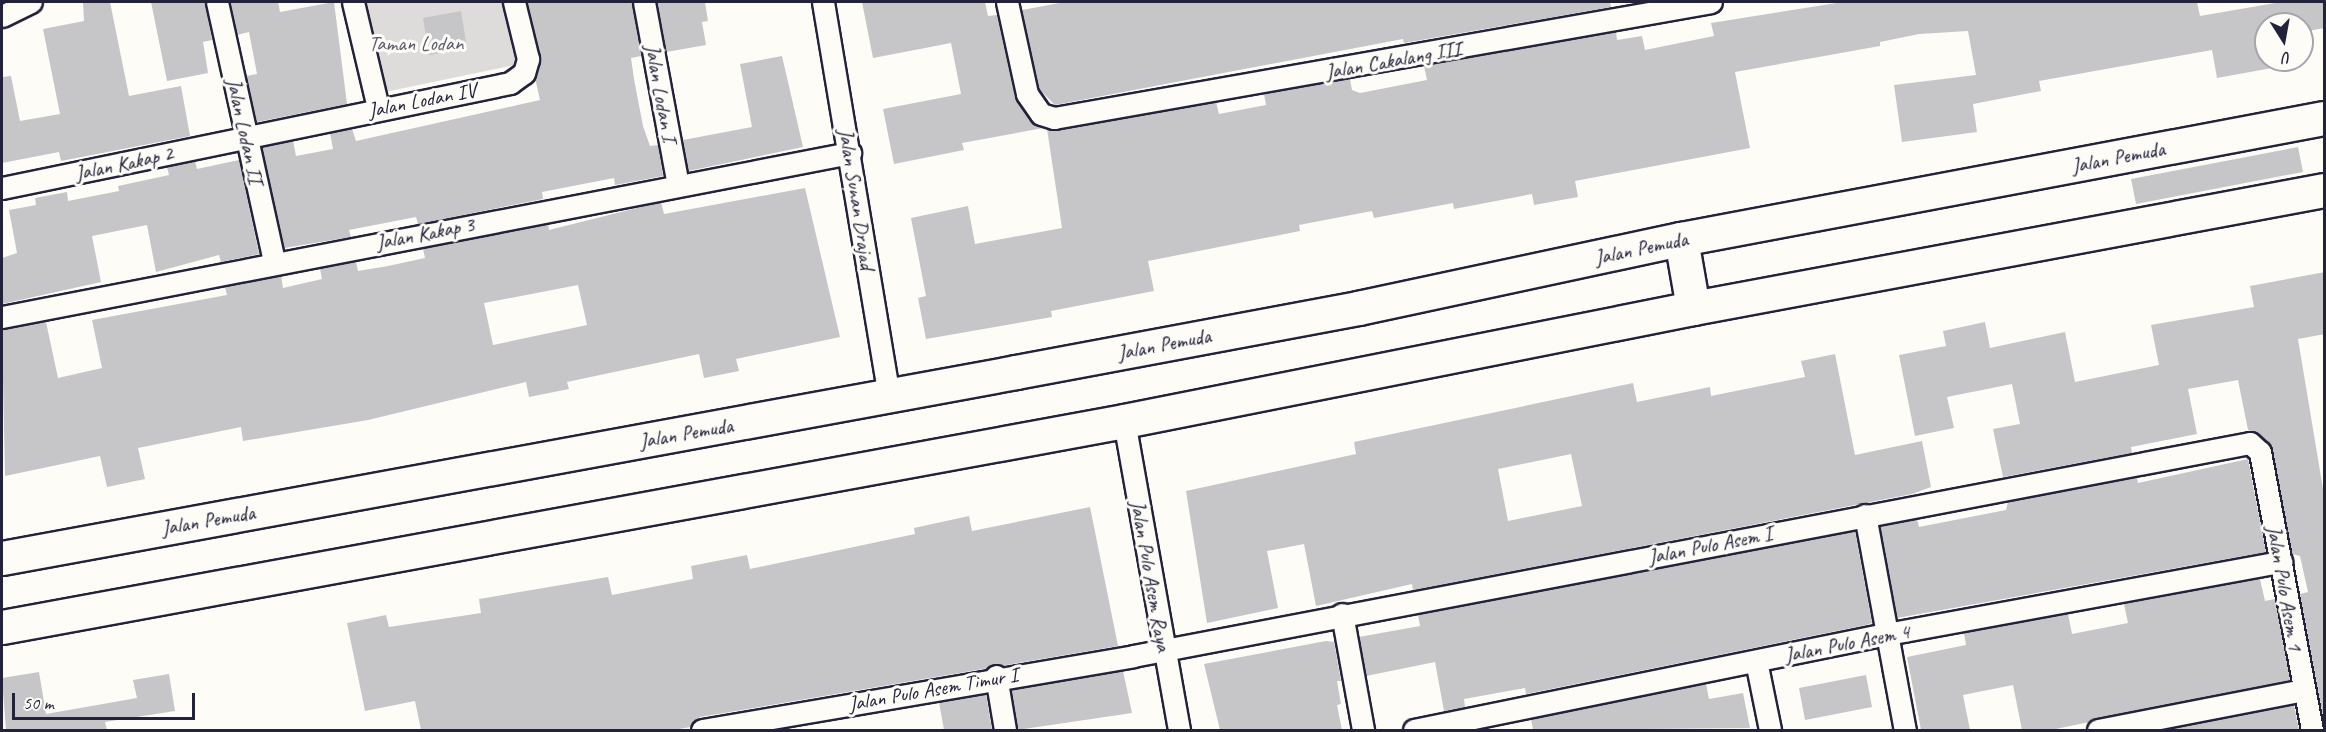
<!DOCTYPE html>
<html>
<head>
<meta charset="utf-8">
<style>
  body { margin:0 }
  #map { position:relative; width:2326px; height:732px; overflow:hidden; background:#fdfcf7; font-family:Caveat,sans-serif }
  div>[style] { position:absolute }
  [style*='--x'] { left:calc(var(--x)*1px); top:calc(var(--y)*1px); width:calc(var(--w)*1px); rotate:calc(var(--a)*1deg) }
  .green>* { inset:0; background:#dddcdb }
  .building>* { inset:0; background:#c6c6c8 }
  .roads { filter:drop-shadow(2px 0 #22223b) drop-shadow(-2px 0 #22223b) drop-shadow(0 2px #22223b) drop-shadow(0 -2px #22223b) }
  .minor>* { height:21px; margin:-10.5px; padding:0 10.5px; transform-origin:10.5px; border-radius:10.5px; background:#fdfcf7 }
  .primary>* { height:33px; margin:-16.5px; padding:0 16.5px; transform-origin:16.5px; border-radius:16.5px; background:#fdfcf7 }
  span { translate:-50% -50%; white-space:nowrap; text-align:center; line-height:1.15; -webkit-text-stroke:6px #fdfcf7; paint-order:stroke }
  .park-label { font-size:21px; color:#5a5a6b }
  .street-label { font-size:21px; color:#22223b }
  .frame { position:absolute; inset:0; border:3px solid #22223b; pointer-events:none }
  .north { position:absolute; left:2254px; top:12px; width:60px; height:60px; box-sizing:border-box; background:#fdfcf7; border:2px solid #a5a5ac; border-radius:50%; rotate:169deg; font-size:16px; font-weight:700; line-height:24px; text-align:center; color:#22223b }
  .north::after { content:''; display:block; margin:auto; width:21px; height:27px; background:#22223b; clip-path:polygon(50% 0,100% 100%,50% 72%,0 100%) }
  .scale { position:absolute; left:12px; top:693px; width:183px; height:27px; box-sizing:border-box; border:3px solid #22223b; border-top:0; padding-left:8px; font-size:18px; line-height:21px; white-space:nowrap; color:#22223b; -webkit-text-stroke:4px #fdfcf7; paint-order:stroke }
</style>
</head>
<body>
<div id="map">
  <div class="green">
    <i style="clip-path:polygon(364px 2px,506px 2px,519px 64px,385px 92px)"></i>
  </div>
  <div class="building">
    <i style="clip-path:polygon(83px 2px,110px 2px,129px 96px,181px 86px,190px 136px,61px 161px,59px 152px,2px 163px,2px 77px,11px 76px,20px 121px,60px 114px,43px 29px,84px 21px)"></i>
    <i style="clip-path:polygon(151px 2px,205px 2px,212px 40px,203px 42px,208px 73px,167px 81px)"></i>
    <i style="clip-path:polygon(230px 2px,278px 2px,280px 12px,334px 2px,347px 104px,257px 122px,246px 76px,257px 74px,249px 32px,237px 35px)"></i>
    <i style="clip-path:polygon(632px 2px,641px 56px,631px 58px,634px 79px,643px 126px,650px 146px,658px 145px,663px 176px,615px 185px,614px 178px,542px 192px,543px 199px,418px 224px,416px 217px,349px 230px,351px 237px,284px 248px,262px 147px,293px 141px,296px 156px,333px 149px,330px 133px,352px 129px,356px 141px,540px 100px,535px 78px,540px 57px,527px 3px)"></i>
    <i style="clip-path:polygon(657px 2px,705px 2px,708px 21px,702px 22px,706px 45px,666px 52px)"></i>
    <i style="clip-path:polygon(862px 2px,985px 2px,988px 16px,997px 15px,1016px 101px,1031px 122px,1043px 128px,962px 143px,964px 150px,894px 164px,883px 109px,961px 94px,951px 43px,873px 58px)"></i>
    <i style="clip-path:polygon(1065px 2px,1610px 2px,1611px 7px,1404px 43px,1403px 39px,1055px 105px,1039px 89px,1022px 10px)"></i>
    <i style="clip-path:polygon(1843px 2px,2197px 2px,2200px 16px,2281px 2px,2325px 2px,2325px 28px,2302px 32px,2302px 24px,2266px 24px,2266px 60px,2272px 68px,2217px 78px,2212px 50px,2039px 81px,2041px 91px,1973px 104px,1977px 132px,1902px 142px,1894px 85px,1976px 75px,1968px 31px,1919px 34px,1880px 42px,1880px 46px,1735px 72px,1750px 148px,1575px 181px,1578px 197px,1534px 205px,1532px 194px,1454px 209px,1453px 203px,1374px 218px,1372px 211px,1299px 225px,1300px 231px,1148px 261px,1154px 291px,1051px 311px,1052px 317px,926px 339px,918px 298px,926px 296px,911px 218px,968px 206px,975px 244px,1062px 228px,1047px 129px,1216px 102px,1219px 114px,1266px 105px,1264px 94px,1350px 79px,1352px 90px,1360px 93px,1427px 80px,1424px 66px,1616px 32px,1617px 40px,1642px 36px,1645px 50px,1714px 36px,1711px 23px)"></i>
    <i style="clip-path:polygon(461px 11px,467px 48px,429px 55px,423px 18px)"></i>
    <i style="clip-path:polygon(782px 56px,803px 147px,688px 171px,683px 140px,752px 127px,740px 64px)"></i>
    <i style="clip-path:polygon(2298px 147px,2303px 172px,2136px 204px,2131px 179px)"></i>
    <i style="clip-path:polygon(239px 160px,259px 254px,221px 262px,219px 255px,156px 272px,147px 225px,92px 236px,101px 282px,2px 304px,2px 258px,17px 253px,9px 210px,36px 205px,35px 198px,67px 192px,68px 201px,119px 191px,118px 186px,169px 175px,167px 167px,195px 161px,197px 169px)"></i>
    <i style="clip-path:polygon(evenodd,805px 188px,840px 337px,736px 359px,739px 371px,704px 378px,699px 354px,567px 382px,569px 389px,529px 397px,526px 382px,368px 420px,243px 441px,241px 427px,138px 448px,145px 479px,107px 487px,100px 456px,5px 476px,2px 329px,46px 322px,58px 378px,102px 368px,92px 320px,227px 295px,225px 287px,281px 276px,283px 288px,322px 279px,320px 269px,356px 262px,358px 271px,388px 266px,425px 258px,423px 249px,548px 224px,549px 230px,661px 202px,664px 214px,805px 188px,578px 285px,587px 325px,493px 345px,484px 303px,578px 285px)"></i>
    <i style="clip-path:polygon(2325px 272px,2325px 334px,2298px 339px,2325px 501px,2325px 727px,2300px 594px,2308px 592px,2300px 556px,2292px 554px,2272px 449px,2259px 434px,2248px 430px,2238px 380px,2188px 389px,2197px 434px,2131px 447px,2132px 453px,2003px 477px,1993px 429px,2020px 424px,2012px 384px,1947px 397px,1954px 428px,1915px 436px,1899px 355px,1946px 346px,1943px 331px,1985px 322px,1990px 348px,2065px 332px,2075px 382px,2159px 365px,2151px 325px,2254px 307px,2250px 286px)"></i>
    <i style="clip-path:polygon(evenodd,1835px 354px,1855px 455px,1922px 441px,1931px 487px,1912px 494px,1413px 590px,1412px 584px,1316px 606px,1304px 544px,1267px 551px,1278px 608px,1207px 623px,1186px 491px,1356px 454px,1354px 442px,1633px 383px,1637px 402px,1710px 387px,1711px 396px,1805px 377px,1801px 361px,1835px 354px,1571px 454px,1582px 506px,1508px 521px,1498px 469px,1571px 454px)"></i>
    <i style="clip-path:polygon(2248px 459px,2266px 552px,1897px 618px,1880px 527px,1917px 519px,1919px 527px,2006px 510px,2008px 502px,2137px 478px,2138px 483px)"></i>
    <i style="clip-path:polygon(1090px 507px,1118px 646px,700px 717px,690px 727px,674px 730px,421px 730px,415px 701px,365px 711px,347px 623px,386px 615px,389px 627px,481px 613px,479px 599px,608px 577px,612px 595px,693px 579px,691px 566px,747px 555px,750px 569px,915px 534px,914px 528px,969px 516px,972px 531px)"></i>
    <i style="clip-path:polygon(1855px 531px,1872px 623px,1866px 625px,1526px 694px,1525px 688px,1464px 699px,1465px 707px,1444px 711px,1435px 662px,1366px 676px,1359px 637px,1420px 626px,1418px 615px)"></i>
    <i style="clip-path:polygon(2260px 579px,2265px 601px,2275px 599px,2290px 680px,2051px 730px,2022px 730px,2013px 685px,1963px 695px,1970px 730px,1921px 730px,1907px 657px,1966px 645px,1964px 633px,2068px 614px,2072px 634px,2128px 623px,2124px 604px)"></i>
    <i style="clip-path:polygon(1326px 641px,1334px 642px,1341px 681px,1337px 681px,1341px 704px,1337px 705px,1342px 730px,1220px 730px,1204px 664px)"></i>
    <i style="clip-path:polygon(1123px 671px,1132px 713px,1017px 730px,1011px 690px)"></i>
    <i style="clip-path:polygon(39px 672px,46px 714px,137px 698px,133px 680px,169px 674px,175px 711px,105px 722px,107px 730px,6px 730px,2px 678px)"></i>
    <i style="clip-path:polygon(1866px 675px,1872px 707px,1805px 720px,1799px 688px)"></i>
    <i style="clip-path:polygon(1706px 684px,1709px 699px,1743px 693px,1750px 728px,1533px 730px,1531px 719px)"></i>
    <i style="clip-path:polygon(986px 694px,992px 730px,944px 730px,939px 702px)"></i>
    <i style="clip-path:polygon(2294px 705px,2299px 730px,2162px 730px)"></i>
  </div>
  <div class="roads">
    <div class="minor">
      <i style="--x:217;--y:2;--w:265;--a:77.6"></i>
      <i style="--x:353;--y:2;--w:109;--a:76.7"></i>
      <i style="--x:644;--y:2;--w:186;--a:79.5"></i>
      <i style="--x:823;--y:2;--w:399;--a:80.5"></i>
      <i style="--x:1007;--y:2;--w:94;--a:77.7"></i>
      <i style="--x:1027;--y:94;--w:24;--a:55"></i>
      <i style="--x:1041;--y:114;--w:14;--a:17"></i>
      <i style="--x:1054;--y:118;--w:667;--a:-10.01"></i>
      <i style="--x:2;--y:16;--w:32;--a:-26"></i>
      <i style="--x:2;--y:188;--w:519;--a:-11.68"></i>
      <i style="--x:510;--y:83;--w:17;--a:-36"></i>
      <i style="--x:524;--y:73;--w:15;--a:-74"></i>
      <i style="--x:528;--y:59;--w:59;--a:-103.8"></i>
      <i style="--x:2;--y:317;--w:864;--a:-10.95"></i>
      <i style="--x:1124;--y:421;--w:314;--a:79.9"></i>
      <i style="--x:1865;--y:515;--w:219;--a:79.5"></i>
      <i style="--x:1342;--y:614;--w:118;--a:79.7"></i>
      <i style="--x:1756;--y:661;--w:70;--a:78.5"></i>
      <i style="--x:996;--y:676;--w:55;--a:80.5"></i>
      <i style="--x:702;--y:730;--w:437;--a:-9.7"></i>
      <i style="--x:1133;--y:656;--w:1137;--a:-10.8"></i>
      <i style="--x:2250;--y:443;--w:13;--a:42"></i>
      <i style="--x:2260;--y:452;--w:283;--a:79.4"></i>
      <i style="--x:1414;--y:730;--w:483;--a:-11.5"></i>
      <i style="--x:1887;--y:634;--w:401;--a:-10.4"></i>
      <i style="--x:2098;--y:730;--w:210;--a:-11"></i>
    </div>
    <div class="primary">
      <i style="--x:1681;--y:239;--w:70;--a:80.1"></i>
      <i style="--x:2;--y:558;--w:1031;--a:-10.39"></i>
      <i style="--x:1016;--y:372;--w:348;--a:-10.6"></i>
      <i style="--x:1358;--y:308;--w:330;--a:-12.1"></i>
      <i style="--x:1681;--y:239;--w:654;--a:-10.66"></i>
      <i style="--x:2;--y:627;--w:1141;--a:-10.4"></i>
      <i style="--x:1124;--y:421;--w:580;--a:-11.23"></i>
      <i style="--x:1693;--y:308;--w:642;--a:-10.59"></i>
    </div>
  </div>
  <div class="park-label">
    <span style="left:416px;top:43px">Taman Lodan</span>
  </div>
  <div class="street-label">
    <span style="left:1393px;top:60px;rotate:-10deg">Jalan Cakalang III</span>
    <span style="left:661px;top:93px;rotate:80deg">Jalan Lodan I</span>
    <span style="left:422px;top:100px;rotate:-11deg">Jalan Lodan IV</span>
    <span style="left:245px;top:131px;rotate:78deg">Jalan Lodan II</span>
    <span style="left:2118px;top:157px;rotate:-11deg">Jalan Pemuda</span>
    <span style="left:124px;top:163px;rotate:-12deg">Jalan Kakap 2</span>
    <span style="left:857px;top:199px;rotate:81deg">Jalan Sunan Drajad</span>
    <span style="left:425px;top:233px;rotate:-11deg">Jalan Kakap 3</span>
    <span style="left:1641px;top:248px;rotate:-12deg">Jalan Pemuda</span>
    <span style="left:1164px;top:344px;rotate:-11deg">Jalan Pemuda</span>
    <span style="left:686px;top:433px;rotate:-10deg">Jalan Pemuda</span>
    <span style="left:208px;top:520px;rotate:-10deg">Jalan Pemuda</span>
    <span style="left:1710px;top:545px;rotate:-11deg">Jalan Pulo Asem I</span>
    <span style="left:1151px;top:576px;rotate:80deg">Jalan Pulo Asem Raya</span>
    <span style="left:2285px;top:588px;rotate:80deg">Jalan Pulo Asem 1</span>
    <span style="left:1847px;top:643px;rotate:-11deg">Jalan Pulo Asem 4</span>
    <span style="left:933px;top:689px;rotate:-10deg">Jalan Pulo Asem Timur I</span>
  </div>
  <div class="frame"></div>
  <div class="north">U</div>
  <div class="scale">50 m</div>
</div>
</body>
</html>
